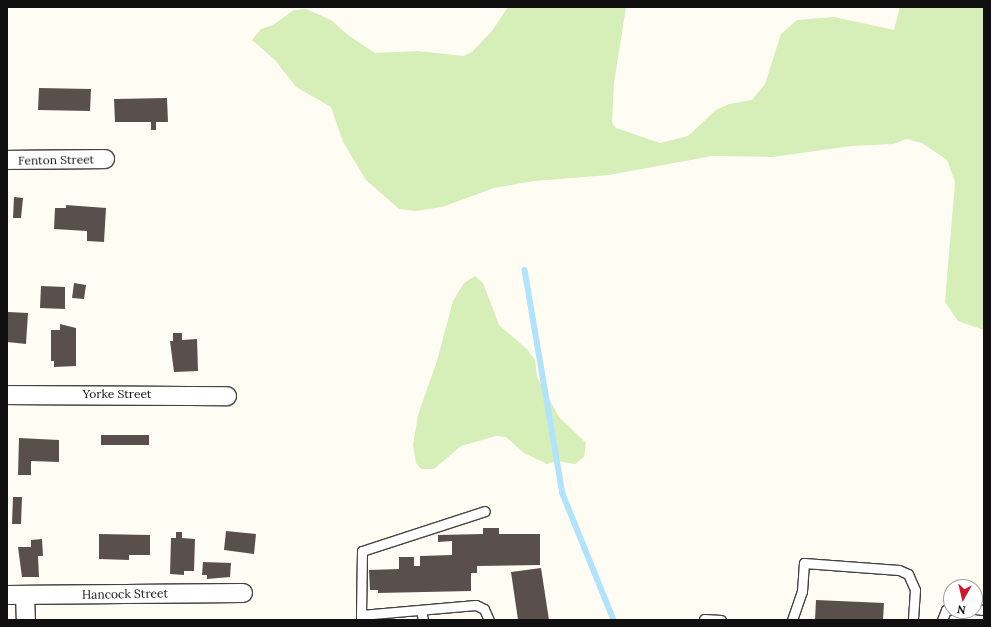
<!DOCTYPE html>
<html>
<head>
<meta charset="utf-8">
<style>
  body { margin:0 }
  #map { position:relative; width:991px; height:627px; overflow:hidden; background:#fffcf3; font-family:Lora,serif }
  div>[style] { position:absolute }
  [style*='--x'] { left:calc(var(--x)*1px); top:calc(var(--y)*1px); width:calc(var(--w)*1px); rotate:calc(var(--a)*1deg) }
  .green>* { inset:0; background:#d6eeb7 }
  .stream>* { height:5.5px; margin:-2.75px; padding:0 2.75px; transform-origin:2.75px; border-radius:2.75px; background:#b2e3fc }
  .building>* { inset:0; background:#5a504b }
  .roads { filter:drop-shadow(1px 0 #434343) drop-shadow(-1px 0 #434343) drop-shadow(0 1px #434343) drop-shadow(0 -1px #434343) }
  .lane>* { height:9px; margin:-4.5px; padding:0 4.5px; transform-origin:4.5px; border-radius:4.5px; background:#fff }
  .street>* { height:18px; margin:-9px; padding:0 9px; transform-origin:9px; border-radius:9px; background:#fff }
  span { translate:-50% -50%; white-space:nowrap; text-align:center; line-height:1.15; -webkit-text-stroke:4px #fff; paint-order:stroke }
  .street-label { font-size:12px; color:#101010 }
  .frame { position:absolute; inset:0; border:8px solid #101010; pointer-events:none }
  .north { position:absolute; left:943px; top:579px; width:40px; height:40px; box-sizing:border-box; background:#fff; border:1px solid #9f9f9f; border-radius:50%; rotate:188deg; font-size:11px; font-weight:700; line-height:16px; text-align:center; color:#101010 }
  .north::after { content:''; display:block; margin:auto; width:14px; height:18px; background:#ce192a; clip-path:polygon(50% 0,100% 100%,50% 72%,0 100%) }
</style>
</head>
<body>
<div id="map">
  <div class="green">
    <i style="clip-path:polygon(508px 7px,626px 7px,614px 83px,612px 123px,616px 128px,660px 143px,688px 136px,716px 110px,729px 104px,752px 100px,765px 84px,781px 34px,797px 20px,834px 17px,894px 30px,900px 7px,984px 7px,984px 330px,958px 321px,945px 302px,955px 182px,947px 160px,922px 143px,907px 139px,893px 144px,851px 146px,772px 157px,712px 156px,609px 175px,534px 181px,494px 188px,442px 207px,415px 211px,399px 209px,366px 180px,343px 142px,331px 107px,296px 87px,275px 60px,252px 40px,261px 29px,273px 25px,294px 10px,306px 9px,331px 20px,348px 35px,375px 53px,418px 51px,463px 56px,472px 52px,492px 31px)"></i>
    <i style="clip-path:polygon(475px 276px,483px 283px,499px 325px,527px 349px,535px 360px,537px 377px,559px 417px,586px 443px,584px 457px,575px 464px,557px 461px,547px 464px,524px 453px,506px 437px,496px 436px,461px 446px,434px 469px,421px 469px,416px 463px,413px 445px,418px 415px,437px 361px,453px 301px,464px 283px)"></i>
  </div>
  <div class="stream">
    <i style="--x:525;--y:270;--w:227;--a:80.4"></i>
    <i style="--x:563;--y:494;--w:136;--a:68"></i>
  </div>
  <div class="building">
    <i style="clip-path:polygon(39px 88px,91px 89px,90px 111px,38px 110px)"></i>
    <i style="clip-path:polygon(167px 98px,168px 122px,156px 122px,156px 130px,151px 130px,151px 122px,115px 122px,114px 99px)"></i>
    <i style="clip-path:polygon(14px 197px,23px 198px,21px 218px,13px 218px)"></i>
    <i style="clip-path:polygon(66px 205px,106px 208px,104px 242px,87px 241px,87px 231px,54px 229px,55px 208px,66px 208px)"></i>
    <i style="clip-path:polygon(74px 283px,86px 285px,84px 299px,72px 298px)"></i>
    <i style="clip-path:polygon(41px 286px,65px 287px,65px 309px,40px 308px)"></i>
    <i style="clip-path:polygon(8px 312px,28px 313px,26px 344px,7px 342px)"></i>
    <i style="clip-path:polygon(60px 324px,76px 328px,76px 366px,54px 367px,54px 361px,51px 361px,51px 330px,60px 330px)"></i>
    <i style="clip-path:polygon(173px 333px,182px 333px,182px 340px,197px 339px,198px 371px,174px 372px,170px 341px,173px 341px)"></i>
    <i style="clip-path:polygon(101px 435px,149px 435px,149px 445px,101px 445px)"></i>
    <i style="clip-path:polygon(19px 438px,59px 440px,59px 462px,31px 461px,31px 475px,18px 475px)"></i>
    <i style="clip-path:polygon(13px 497px,22px 497px,21px 524px,12px 524px)"></i>
    <i style="clip-path:polygon(483px 528px,499px 528px,499px 534px,540px 534px,540px 565px,477px 566px,477px 573px,471px 573px,471px 591px,378px 593px,378px 590px,370px 590px,369px 570px,399px 569px,399px 557px,414px 557px,414px 566px,420px 566px,420px 556px,452px 555px,452px 541px,438px 542px,438px 535px,483px 534px)"></i>
    <i style="clip-path:polygon(226px 531px,256px 534px,254px 554px,224px 550px)"></i>
    <i style="clip-path:polygon(176px 532px,182px 532px,182px 538px,195px 539px,194px 571px,184px 571px,184px 575px,170px 574px,171px 538px,176px 538px)"></i>
    <i style="clip-path:polygon(99px 534px,150px 535px,150px 555px,129px 555px,129px 560px,99px 559px)"></i>
    <i style="clip-path:polygon(42px 539px,43px 556px,38px 556px,39px 577px,22px 577px,18px 547px,31px 547px,31px 540px)"></i>
    <i style="clip-path:polygon(203px 562px,231px 563px,230px 577px,207px 579px,207px 575px,202px 575px)"></i>
    <i style="clip-path:polygon(541px 568px,549px 620px,518px 620px,511px 572px)"></i>
    <i style="clip-path:polygon(816px 600px,884px 603px,883px 620px,815px 620px)"></i>
  </div>
  <div class="roads">
    <div class="lane">
      <i style="--x:975;--y:609;--w:9;--a:6"></i>
      <i style="--x:421;--y:610;--w:10;--a:79"></i>
      <i style="--x:361;--y:615;--w:64;--a:-89.1"></i>
      <i style="--x:362;--y:551;--w:129;--a:-18"></i>
      <i style="--x:704;--y:619;--w:17;--a:3"></i>
      <i style="--x:361;--y:620;--w:5;--a:-90"></i>
      <i style="--x:361;--y:615;--w:115;--a:-5"></i>
      <i style="--x:476;--y:605;--w:9;--a:27"></i>
      <i style="--x:484;--y:609;--w:12;--a:66"></i>
      <i style="--x:792;--y:620;--w:31;--a:-71"></i>
      <i style="--x:802;--y:591;--w:28;--a:-86"></i>
      <i style="--x:804;--y:563;--w:95;--a:4.2"></i>
      <i style="--x:899;--y:570;--w:10;--a:24"></i>
      <i style="--x:908;--y:574;--w:17;--a:66"></i>
      <i style="--x:915;--y:590;--w:30;--a:94"></i>
      <i style="--x:942;--y:620;--w:11;--a:-68"></i>
      <i style="--x:946;--y:610;--w:5;--a:0"></i>
    </div>
    <div class="street">
      <i style="--x:7;--y:160;--w:98;--a:-0.6"></i>
      <i style="--x:7;--y:395;--w:220;--a:0.3"></i>
      <i style="--x:7;--y:595;--w:236;--a:-0.5"></i>
      <i style="--x:25;--y:595;--w:25;--a:88"></i>
    </div>
  </div>
  <div class="street-label">
    <span style="left:56px;top:160px;rotate:-1deg">Fenton Street</span>
    <span style="left:117px;top:394px">Yorke Street</span>
    <span style="left:125px;top:594px;rotate:-1deg">Hancock Street</span>
  </div>
  <div class="frame"></div>
  <div class="north">N</div>
</div>
</body>
</html>
